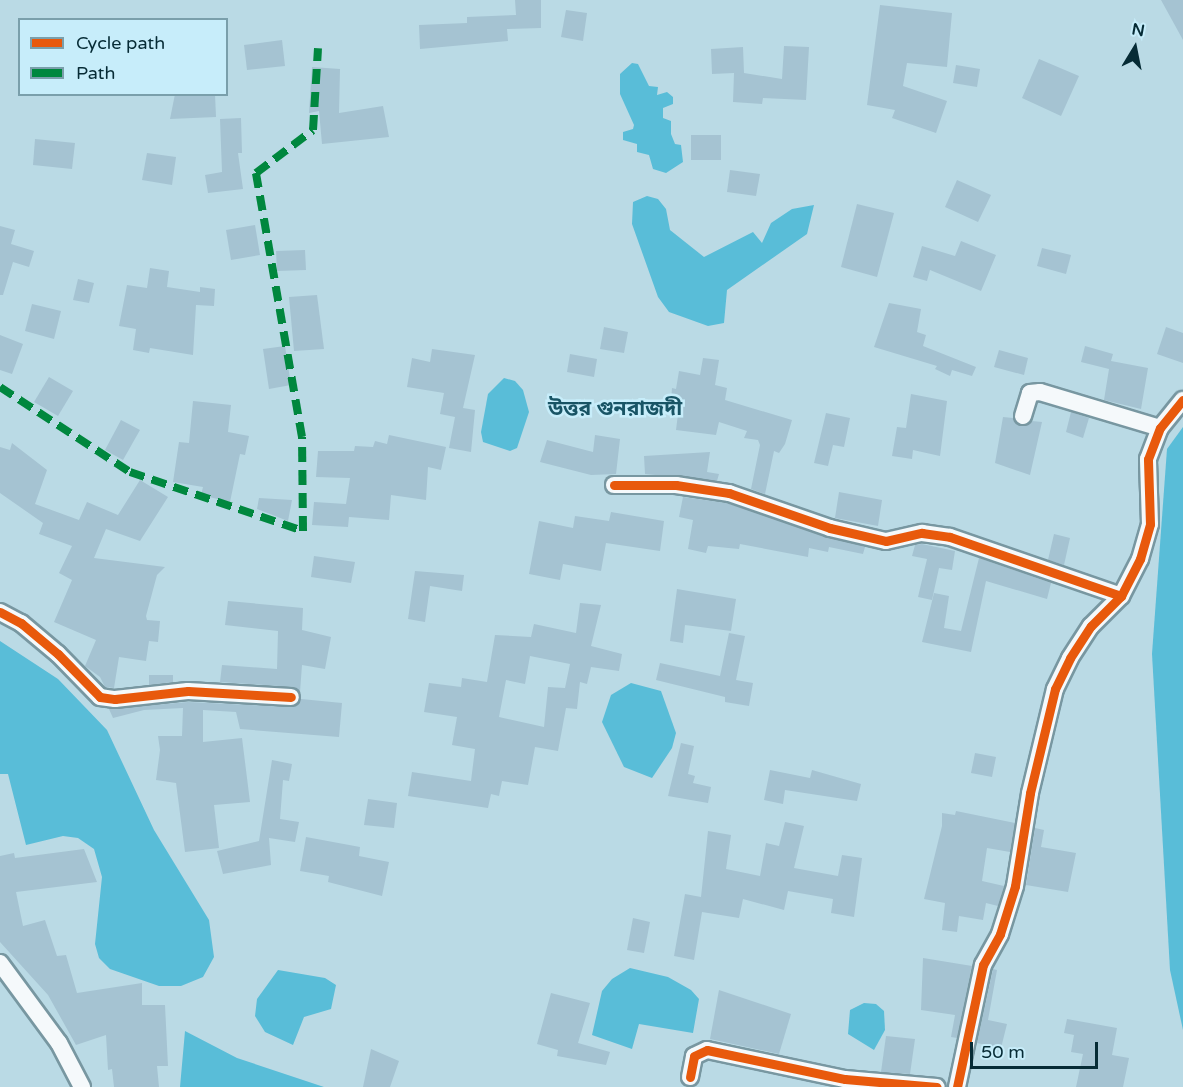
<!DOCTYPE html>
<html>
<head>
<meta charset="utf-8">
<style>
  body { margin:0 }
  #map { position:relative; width:1183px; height:1087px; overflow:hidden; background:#badae5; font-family:"Varela Round","Noto Sans Bengali",sans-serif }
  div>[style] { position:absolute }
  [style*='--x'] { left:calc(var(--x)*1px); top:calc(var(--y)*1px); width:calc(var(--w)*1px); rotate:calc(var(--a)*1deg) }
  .water>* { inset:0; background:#59bdd8 }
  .building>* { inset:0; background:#a5c3d2 }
  .roads { filter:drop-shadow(2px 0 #7897a1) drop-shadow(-2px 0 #7897a1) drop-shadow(0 2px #7897a1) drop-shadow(0 -2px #7897a1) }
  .minor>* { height:16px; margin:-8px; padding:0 8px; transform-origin:8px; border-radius:8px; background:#f5f9fb }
  .quiet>* { height:8px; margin-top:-4px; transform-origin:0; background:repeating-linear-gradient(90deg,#00873e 0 15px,transparent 0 23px) }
  .cycleway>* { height:9px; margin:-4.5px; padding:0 4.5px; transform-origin:4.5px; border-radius:4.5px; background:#e8590c }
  span { translate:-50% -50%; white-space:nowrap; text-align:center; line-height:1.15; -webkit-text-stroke:5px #c7edfa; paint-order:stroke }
  .quarter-label { font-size:21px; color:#185465; font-weight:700 }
  .legend { position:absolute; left:18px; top:18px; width:210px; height:78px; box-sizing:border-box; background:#c7edfa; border:2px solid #7a9fab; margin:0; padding:8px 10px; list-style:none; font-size:18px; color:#062b35 }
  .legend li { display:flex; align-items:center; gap:12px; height:30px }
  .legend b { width:30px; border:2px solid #7a9fab }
  .north { position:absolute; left:1105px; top:18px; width:60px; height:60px; -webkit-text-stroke:4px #c7edfa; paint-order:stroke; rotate:10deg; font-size:16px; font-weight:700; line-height:24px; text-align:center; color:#062b35 }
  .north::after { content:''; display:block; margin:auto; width:21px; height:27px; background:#062b35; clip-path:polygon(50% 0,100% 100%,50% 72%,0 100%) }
  .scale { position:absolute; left:970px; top:1042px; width:128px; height:27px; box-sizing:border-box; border:3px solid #062b35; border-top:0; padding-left:8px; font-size:18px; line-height:21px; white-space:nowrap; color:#062b35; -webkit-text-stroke:4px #c7edfa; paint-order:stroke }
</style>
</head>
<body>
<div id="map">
  <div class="water">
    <i style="clip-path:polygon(632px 63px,638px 64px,649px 86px,658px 87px,657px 95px,667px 92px,673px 97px,673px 104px,663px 108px,663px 118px,671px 121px,671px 134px,675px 144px,681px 145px,683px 162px,666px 173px,653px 169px,649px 155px,637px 152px,637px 144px,623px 140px,623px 132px,633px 129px,634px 125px,620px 94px,620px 74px)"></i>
    <i style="clip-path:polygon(647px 196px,658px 199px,666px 209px,670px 230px,704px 257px,753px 232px,762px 243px,771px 223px,792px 209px,814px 205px,807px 234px,727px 290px,724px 323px,708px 326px,669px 312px,658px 297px,632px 224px,633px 202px)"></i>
    <i style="clip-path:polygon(504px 378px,515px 381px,523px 390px,529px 412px,517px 448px,510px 451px,483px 442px,481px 432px,488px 394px)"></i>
    <i style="clip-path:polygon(1183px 427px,1183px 1030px,1170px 970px,1152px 654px,1167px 449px)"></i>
    <i style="clip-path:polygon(0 641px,58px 679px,107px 730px,154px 830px,209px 920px,214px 957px,203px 977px,181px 986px,159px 986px,110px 969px,99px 958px,95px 944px,102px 877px,94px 849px,78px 838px,63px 836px,26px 845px,8px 774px,0 774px)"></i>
    <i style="clip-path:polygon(631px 683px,661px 691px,676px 733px,672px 748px,652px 778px,624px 767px,602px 722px,611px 695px)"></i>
    <i style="clip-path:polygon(630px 968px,668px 977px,691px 990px,699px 999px,693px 1033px,639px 1024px,632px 1049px,592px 1035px,602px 991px,612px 979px)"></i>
    <i style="clip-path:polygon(278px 970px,325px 978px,336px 985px,331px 1009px,304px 1017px,293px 1045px,265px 1032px,255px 1016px,257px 999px)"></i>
    <i style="clip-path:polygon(864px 1003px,876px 1004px,884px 1011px,885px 1030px,874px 1050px,848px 1034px,850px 1010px)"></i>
    <i style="clip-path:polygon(185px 1031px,237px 1058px,324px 1087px,180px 1087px)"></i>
  </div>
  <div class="building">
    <i style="clip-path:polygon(515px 0,541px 0,541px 28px,507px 29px,508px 41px,420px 49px,419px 25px,467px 23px,467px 17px,516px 15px)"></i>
    <i style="clip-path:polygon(1161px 0,1183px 0,1183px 40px)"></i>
    <i style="clip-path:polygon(880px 5px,952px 13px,947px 67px,907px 63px,903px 86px,947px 101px,936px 133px,892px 118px,895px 110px,867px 105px)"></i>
    <i style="clip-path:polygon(566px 10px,587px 13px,583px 41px,561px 37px)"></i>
    <i style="clip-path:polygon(282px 40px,285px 66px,247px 70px,244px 45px)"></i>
    <i style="clip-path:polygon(784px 46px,809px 47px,806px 100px,763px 98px,762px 104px,733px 102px,734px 73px,712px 74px,711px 49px,743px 47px,744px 73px,782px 79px)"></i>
    <i style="clip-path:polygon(1039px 59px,1079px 76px,1061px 116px,1022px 98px)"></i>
    <i style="clip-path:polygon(956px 65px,980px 69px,977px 87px,953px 83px)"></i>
    <i style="clip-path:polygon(312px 67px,340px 69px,339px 113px,383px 106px,389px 137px,322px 144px,319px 111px,309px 113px)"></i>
    <i style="clip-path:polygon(175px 94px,215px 94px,216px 117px,170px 119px)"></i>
    <i style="clip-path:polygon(241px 118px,242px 153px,238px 153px,243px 189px,208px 193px,205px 175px,222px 172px,220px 119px)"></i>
    <i style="clip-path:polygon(691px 135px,721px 135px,721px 160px,691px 160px)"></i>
    <i style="clip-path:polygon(35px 139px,75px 143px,72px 169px,33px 165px)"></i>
    <i style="clip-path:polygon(147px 153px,176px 157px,172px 185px,142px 180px)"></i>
    <i style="clip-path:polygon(730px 170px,760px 174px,756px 196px,727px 192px)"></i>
    <i style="clip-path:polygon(957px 180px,991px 195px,978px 222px,945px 207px)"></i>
    <i style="clip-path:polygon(857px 204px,894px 213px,877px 277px,841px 267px)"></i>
    <i style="clip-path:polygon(255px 225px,260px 255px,231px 260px,226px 230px)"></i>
    <i style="clip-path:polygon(0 226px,15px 230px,11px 244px,34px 251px,29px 267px,13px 262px,3px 295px,0 295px)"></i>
    <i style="clip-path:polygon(961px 241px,996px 255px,981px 291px,930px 270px,927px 281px,913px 277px,922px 246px,955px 256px)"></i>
    <i style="clip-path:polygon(1042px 248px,1071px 255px,1066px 274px,1037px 266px)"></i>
    <i style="clip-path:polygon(305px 250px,306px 270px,277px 271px,276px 251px)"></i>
    <i style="clip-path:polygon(150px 268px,169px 271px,167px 287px,200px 292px,200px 287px,215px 289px,214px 306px,196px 305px,193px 355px,150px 348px,149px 353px,133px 350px,136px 329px,119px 326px,127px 285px,147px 288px)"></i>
    <i style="clip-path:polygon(78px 279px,94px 283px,89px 303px,73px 300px)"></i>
    <i style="clip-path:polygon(317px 295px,324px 349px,294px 351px,289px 297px)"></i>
    <i style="clip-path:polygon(889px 303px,921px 309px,917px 332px,926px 335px,923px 346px,976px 367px,972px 376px,952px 370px,950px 376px,935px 369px,937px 366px,874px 347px)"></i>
    <i style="clip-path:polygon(32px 304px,61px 311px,54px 339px,25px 331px)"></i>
    <i style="clip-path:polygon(604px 327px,628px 332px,624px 353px,600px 349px)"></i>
    <i style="clip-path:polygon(1166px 327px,1183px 333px,1183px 363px,1157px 354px)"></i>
    <i style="clip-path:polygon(0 335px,23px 344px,12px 374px,0 370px)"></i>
    <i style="clip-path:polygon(285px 346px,291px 385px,269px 389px,263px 349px)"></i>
    <i style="clip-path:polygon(1085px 346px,1113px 354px,1111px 361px,1148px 368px,1141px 409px,1104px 400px,1109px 369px,1081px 362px)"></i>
    <i style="clip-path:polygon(432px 349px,475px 355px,463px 408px,475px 410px,471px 452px,449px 448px,455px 417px,440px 414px,444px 393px,407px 387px,412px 358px,430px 362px)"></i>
    <i style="clip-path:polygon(999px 350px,1028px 358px,1024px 375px,994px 367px)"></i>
    <i style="clip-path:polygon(570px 354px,597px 359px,594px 377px,567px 372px)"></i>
    <i style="clip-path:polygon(703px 358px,719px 360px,715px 385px,727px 388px,725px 400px,792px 420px,785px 444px,779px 453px,774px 451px,765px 494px,751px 489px,760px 445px,758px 440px,744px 438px,747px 431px,719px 422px,716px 435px,676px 430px,678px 414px,670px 413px,672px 388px,676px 389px,679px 371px,700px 375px)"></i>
    <i style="clip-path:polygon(49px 377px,73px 391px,58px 416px,34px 402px)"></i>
    <i style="clip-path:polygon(911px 394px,947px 401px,940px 456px,913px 450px,912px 459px,892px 456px,897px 427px,906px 428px)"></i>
    <i style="clip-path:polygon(193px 401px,231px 405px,228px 432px,249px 436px,245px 455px,240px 454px,230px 502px,201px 495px,203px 487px,173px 482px,179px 442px,189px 443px)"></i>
    <i style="clip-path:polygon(1071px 412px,1089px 418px,1083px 438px,1066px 432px)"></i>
    <i style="clip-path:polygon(826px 413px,850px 418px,844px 447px,833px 445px,828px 466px,814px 463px)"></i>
    <i style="clip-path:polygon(1003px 417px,1013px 418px,1021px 426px,1032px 421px,1042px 422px,1030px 475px,995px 463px)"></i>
    <i style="clip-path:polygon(121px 420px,140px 430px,123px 460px,105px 450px)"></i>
    <i style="clip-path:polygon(389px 435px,446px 447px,441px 470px,428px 467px,426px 500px,391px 495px,389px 520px,349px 517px,348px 527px,312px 525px,314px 502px,346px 504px,350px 478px,316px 477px,318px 451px,354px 451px,355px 446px,373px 447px,375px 441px,387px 444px)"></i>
    <i style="clip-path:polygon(595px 435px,620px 439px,616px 474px,591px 475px,540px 462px,547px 440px,593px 452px)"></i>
    <i style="clip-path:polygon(12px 443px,47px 470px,35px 504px,79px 520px,87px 502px,118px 515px,140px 480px,168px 497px,140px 541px,106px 529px,94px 558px,165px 567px,157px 575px,146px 616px,147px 620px,160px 621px,158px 642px,149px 641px,146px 661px,119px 657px,114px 688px,105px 687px,100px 677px,85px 666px,96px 640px,54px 622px,72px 580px,59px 573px,72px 546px,39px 534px,43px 523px,0 493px,0 447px,10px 450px)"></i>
    <i style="clip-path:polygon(710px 452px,707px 472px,719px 474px,717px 481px,645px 474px,644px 456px)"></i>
    <i style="clip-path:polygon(839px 492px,882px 500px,878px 526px,835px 518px)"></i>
    <i style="clip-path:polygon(683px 497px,726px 503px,865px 547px,863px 554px,829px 547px,828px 552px,809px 548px,808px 557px,740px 544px,739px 549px,708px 546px,706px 553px,688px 549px,693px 520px,679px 517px)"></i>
    <i style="clip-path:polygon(259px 498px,292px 500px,288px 521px,257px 509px)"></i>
    <i style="clip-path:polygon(611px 512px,664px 521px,660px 551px,606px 543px,601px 571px,563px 564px,560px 580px,529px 574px,539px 521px,573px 528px,575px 516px,609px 521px)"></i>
    <i style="clip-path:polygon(1054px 534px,1070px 538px,1064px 565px,1048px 560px)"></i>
    <i style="clip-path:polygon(922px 544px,955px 551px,952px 570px,939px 568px,932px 600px,918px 597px,927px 559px,912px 556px,915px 545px)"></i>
    <i style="clip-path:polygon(314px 556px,355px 562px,351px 583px,311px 577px)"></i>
    <i style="clip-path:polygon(979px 558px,1051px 583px,1047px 599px,986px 581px,971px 652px,922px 642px,934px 593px,949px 596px,944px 628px,961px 631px)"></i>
    <i style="clip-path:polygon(415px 571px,464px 575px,462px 591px,430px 586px,425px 622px,408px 619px)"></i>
    <i style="clip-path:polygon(677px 589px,736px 599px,731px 631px,685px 625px,683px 643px,670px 641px)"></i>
    <i style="clip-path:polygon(228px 601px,303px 608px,302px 630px,331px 637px,325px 669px,302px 665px,300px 692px,292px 687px,220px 682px,222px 665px,277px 669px,278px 631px,225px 625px)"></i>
    <i style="clip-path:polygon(evenodd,580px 603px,601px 605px,591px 646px,622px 654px,619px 671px,591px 667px,587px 684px,580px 682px,577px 709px,566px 708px,558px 751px,535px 747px,528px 785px,502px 781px,499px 796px,491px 794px,488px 808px,408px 796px,412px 772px,471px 781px,475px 749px,452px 745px,457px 717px,424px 712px,429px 683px,461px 687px,462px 678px,487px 682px,495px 635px,531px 637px,534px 624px,576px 633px,580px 603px,530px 656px,570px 664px,565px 688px,548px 687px,544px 727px,499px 717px,506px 680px,525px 684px,530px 656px)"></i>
    <i style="clip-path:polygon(729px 633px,745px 636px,736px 680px,753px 683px,749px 706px,725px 702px,725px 697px,656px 680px,660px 663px,720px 676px)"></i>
    <i style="clip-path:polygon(149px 675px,173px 675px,173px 682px,149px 685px)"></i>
    <i style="clip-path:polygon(301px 699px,342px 703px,339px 737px,240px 729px,236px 712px,203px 710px,203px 742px,242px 738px,250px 802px,214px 805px,219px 848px,185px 852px,176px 783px,156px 780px,160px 750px,158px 736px,182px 736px,183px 708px,144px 710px,113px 718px,109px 709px,188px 702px,291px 707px)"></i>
    <i style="clip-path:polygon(681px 743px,694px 746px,688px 774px,695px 776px,693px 783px,711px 787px,708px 803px,668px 796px)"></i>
    <i style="clip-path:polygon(975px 753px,996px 757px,992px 777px,971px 773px)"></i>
    <i style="clip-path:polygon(272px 760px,292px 764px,289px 781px,283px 780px,280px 819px,299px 822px,295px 842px,269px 838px,271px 865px,223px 874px,217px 851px,259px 841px)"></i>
    <i style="clip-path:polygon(770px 770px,810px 778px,812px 770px,861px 784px,857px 801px,785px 790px,783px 804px,764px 800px)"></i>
    <i style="clip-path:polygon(368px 799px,397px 803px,394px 828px,364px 825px)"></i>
    <i style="clip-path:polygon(956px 811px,1015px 823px,1010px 852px,987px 848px,982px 881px,1004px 886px,998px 906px,986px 903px,983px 920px,959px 916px,957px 932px,942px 930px,945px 903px,924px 899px,942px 826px,942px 813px,955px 815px)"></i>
    <i style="clip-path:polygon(785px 822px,804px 826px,794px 868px,838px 876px,842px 855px,862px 858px,854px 917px,831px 913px,833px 899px,788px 891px,784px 910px,743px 899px,739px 918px,702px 912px,694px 960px,674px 956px,685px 894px,701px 897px,708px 831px,731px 835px,726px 869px,760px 876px,766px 843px,779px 846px)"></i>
    <i style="clip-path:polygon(1035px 828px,1044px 830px,1041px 847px,1076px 853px,1068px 892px,1026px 885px)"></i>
    <i style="clip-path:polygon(306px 837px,360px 847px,359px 856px,389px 862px,382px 896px,328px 882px,329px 876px,300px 871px)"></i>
    <i style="clip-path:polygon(84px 849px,97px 882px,16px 892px,23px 926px,45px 920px,57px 956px,66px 955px,77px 993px,142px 983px,142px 1005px,165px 1005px,168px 1066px,157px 1066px,159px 1087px,114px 1087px,112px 1069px,108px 1070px,106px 1035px,76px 1045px,48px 995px,0 942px,0 856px,14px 853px,15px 858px)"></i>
    <i style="clip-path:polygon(633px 918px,650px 922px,644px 953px,627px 950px)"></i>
    <i style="clip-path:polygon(923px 958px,972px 966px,957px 1038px,951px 1037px,955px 1015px,921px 1010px)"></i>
    <i style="clip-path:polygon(993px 969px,997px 970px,988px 1020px,1007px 1024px,1001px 1048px,977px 1043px)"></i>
    <i style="clip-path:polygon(719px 990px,791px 1014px,779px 1054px,710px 1039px)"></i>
    <i style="clip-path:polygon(551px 993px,590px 1003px,578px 1043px,610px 1052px,606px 1065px,557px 1056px,558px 1050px,537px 1044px)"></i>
    <i style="clip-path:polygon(1067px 1019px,1117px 1028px,1112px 1055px,1129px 1058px,1123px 1087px,1076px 1087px,1083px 1054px,1071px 1052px,1074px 1035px,1064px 1033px)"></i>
    <i style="clip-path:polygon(886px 1036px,915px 1039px,910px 1074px,881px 1072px)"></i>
    <i style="clip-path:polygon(371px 1049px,399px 1061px,390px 1087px,363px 1087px)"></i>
  </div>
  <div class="roads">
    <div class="minor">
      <i style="--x:1023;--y:416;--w:24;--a:-73"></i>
      <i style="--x:1030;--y:393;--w:10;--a:-6"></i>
      <i style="--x:1040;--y:392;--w:125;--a:16.7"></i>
      <i style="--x:614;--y:485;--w:62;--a:0"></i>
      <i style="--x:676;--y:485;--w:54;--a:8.6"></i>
      <i style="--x:729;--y:493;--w:107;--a:19.1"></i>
      <i style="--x:830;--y:528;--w:57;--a:13.1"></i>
      <i style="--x:886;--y:541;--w:37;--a:-13"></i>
      <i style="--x:922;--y:533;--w:28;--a:8"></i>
      <i style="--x:950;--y:537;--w:181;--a:19"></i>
      <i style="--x:0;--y:612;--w:24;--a:28"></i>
      <i style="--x:21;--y:623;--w:48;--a:40"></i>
      <i style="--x:58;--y:654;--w:60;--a:45.7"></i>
      <i style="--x:100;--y:697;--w:15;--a:8"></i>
      <i style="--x:115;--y:699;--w:73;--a:-6.3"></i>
      <i style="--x:188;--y:691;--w:103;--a:3.3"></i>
      <i style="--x:0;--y:963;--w:99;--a:53.6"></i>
      <i style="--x:59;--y:1043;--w:50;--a:62.4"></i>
      <i style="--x:690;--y:1077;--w:21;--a:-79"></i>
      <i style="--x:694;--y:1056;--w:14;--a:-25"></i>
      <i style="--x:707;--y:1050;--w:141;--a:11.9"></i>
      <i style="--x:845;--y:1079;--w:92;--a:5"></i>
      <i style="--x:957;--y:1087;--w:125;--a:-78"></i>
      <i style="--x:983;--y:965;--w:35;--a:-61"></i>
      <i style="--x:1000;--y:934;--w:50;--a:-72.6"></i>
      <i style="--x:1015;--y:886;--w:94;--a:-80.8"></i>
      <i style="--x:1030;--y:793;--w:107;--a:-76.5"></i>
      <i style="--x:1055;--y:689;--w:34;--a:-64"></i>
      <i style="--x:1070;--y:658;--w:38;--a:-57"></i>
      <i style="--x:1091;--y:626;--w:42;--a:-45"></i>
      <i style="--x:1121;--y:596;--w:42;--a:-62.8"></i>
      <i style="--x:1140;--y:559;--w:36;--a:-74"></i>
      <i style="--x:1150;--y:524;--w:65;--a:-91.8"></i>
      <i style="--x:1148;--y:459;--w:33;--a:-69"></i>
      <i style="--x:1160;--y:428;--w:36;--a:-51"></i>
    </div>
  </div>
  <div class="quiet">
    <i style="--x:0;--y:387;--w:155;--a:33.2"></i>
    <i style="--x:130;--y:472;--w:183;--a:18.8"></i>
    <i style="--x:303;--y:531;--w:94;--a:-90.6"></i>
    <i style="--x:302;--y:437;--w:268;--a:-99.9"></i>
    <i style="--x:256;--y:173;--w:71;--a:-37"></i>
    <i style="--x:313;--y:130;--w:82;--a:-86.5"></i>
  </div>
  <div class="cycleway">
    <i style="--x:614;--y:485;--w:62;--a:0"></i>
    <i style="--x:676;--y:485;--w:54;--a:8.6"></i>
    <i style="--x:729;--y:493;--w:107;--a:19.1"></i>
    <i style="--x:830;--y:528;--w:57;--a:13.1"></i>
    <i style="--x:886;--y:541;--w:37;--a:-13"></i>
    <i style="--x:922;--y:533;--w:28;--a:8"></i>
    <i style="--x:950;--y:537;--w:181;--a:19"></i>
    <i style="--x:0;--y:612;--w:24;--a:28"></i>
    <i style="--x:21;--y:623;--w:48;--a:40"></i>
    <i style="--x:58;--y:654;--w:60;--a:45.7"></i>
    <i style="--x:100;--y:697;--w:15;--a:8"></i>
    <i style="--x:115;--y:699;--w:73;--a:-6.3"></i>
    <i style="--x:188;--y:691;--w:103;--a:3.3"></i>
    <i style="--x:690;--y:1077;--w:21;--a:-79"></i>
    <i style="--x:694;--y:1056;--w:14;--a:-25"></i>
    <i style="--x:707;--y:1050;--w:141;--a:11.9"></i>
    <i style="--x:845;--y:1079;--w:92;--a:5"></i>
    <i style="--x:957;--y:1087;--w:125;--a:-78"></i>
    <i style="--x:983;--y:965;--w:35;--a:-61"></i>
    <i style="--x:1000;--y:934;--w:50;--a:-72.6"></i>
    <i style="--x:1015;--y:886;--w:94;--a:-80.8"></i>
    <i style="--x:1030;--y:793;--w:107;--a:-76.5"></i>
    <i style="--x:1055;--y:689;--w:34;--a:-64"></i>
    <i style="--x:1070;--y:658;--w:38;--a:-57"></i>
    <i style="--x:1091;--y:626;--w:42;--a:-45"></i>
    <i style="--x:1121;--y:596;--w:42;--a:-62.8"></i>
    <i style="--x:1140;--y:559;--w:36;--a:-74"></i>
    <i style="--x:1150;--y:524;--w:65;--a:-91.8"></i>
    <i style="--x:1148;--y:459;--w:33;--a:-69"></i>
    <i style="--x:1160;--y:428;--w:36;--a:-51"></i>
  </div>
  <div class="quarter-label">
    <span style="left:615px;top:409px">উত্তর গুনরাজদী</span>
  </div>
  <ul class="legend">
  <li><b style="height:8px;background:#e8590c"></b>Cycle path</li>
  <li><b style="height:8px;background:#00873e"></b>Path</li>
  </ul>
  <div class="north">N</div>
  <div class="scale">50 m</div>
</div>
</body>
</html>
